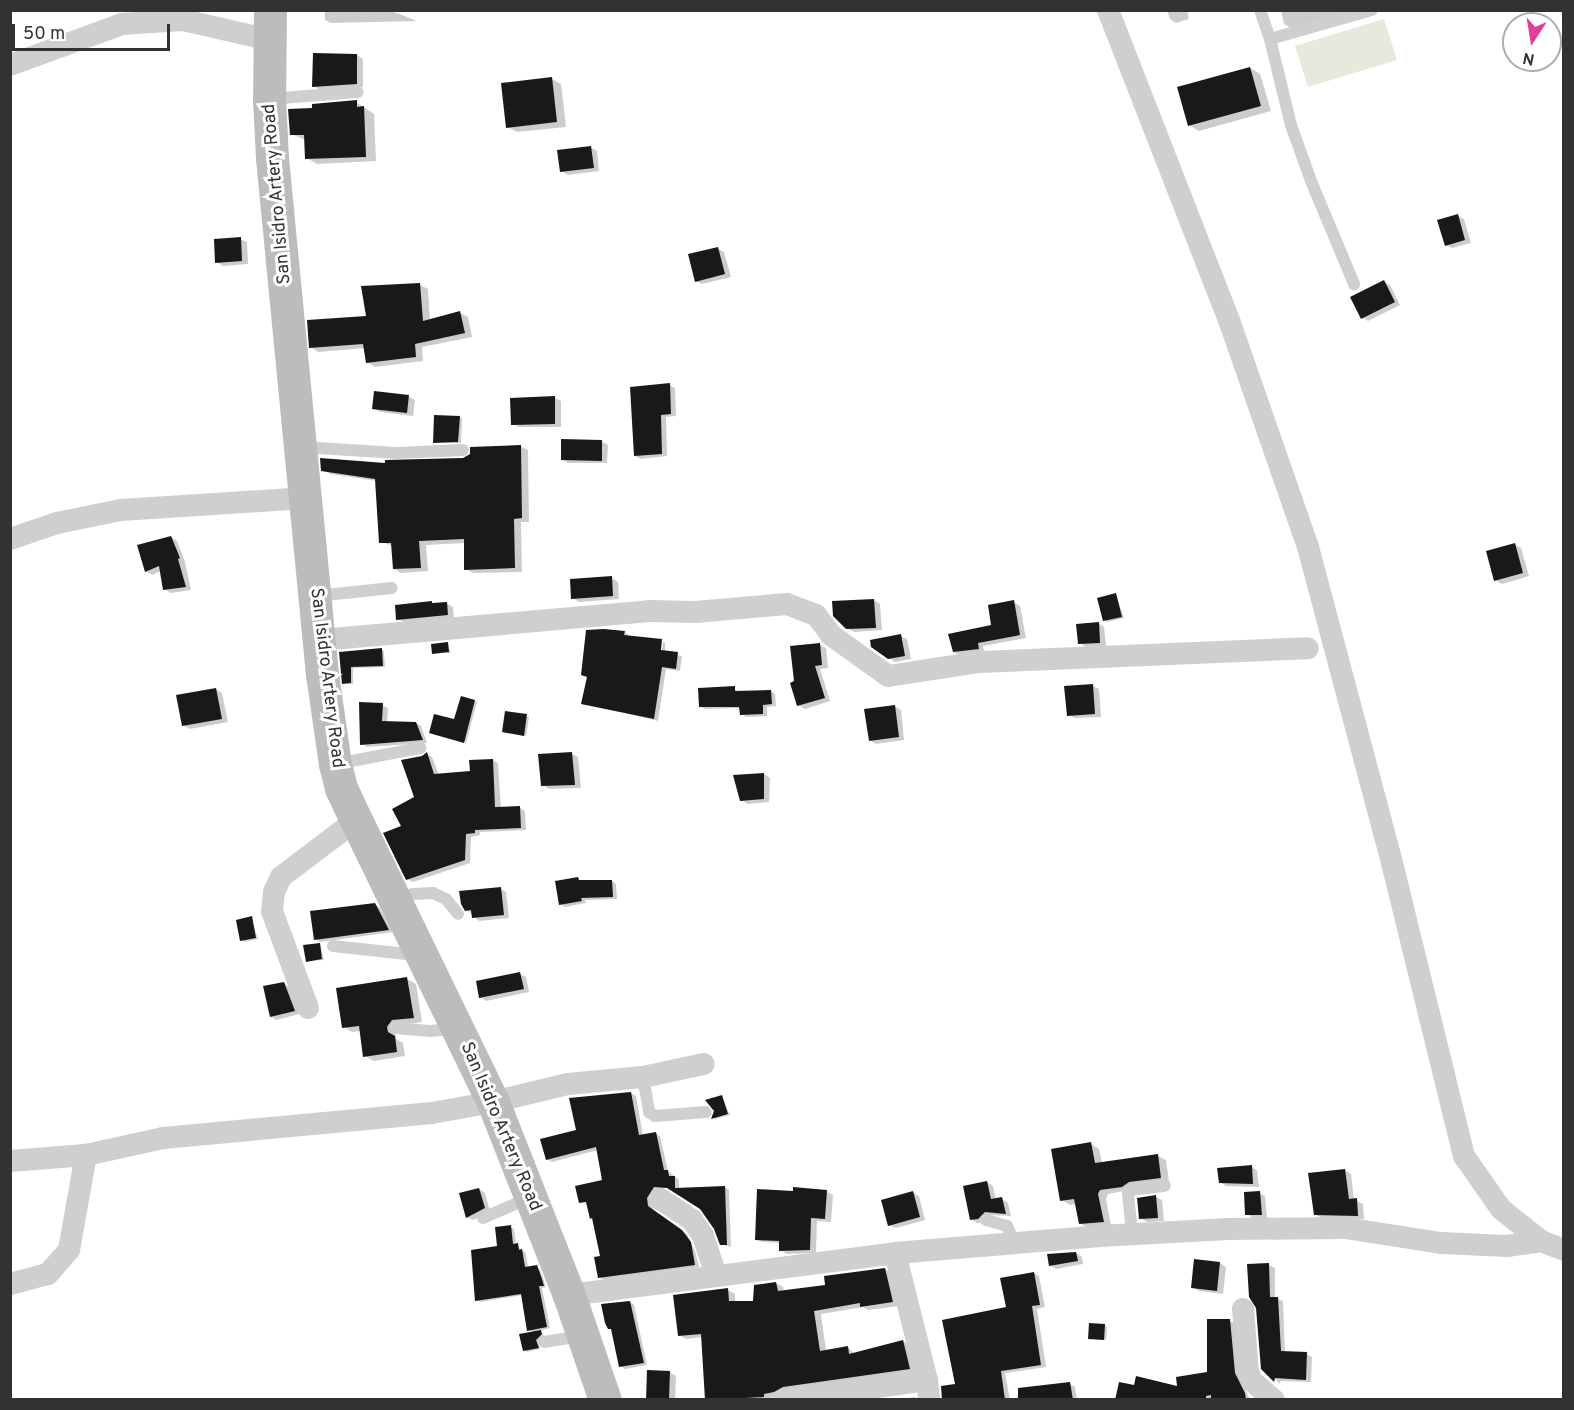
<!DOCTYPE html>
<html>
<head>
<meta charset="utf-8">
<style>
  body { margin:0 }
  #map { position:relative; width:1574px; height:1410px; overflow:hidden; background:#fff; font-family:Overpass,sans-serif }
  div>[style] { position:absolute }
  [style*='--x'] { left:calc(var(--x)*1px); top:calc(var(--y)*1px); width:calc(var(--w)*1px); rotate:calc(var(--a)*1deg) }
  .green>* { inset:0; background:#e9e8dc }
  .shadow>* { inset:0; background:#0003 }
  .building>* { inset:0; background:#191919 }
  .lane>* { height:12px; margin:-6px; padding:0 6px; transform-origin:6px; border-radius:6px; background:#cfcfcf }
  .street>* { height:22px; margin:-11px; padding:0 11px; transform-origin:11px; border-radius:11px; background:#cfcfcf }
  .secondary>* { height:33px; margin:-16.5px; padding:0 16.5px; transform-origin:16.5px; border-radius:16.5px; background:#bcbcbc }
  span { translate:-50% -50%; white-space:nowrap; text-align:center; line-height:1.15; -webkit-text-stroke:6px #fff; paint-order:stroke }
  .street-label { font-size:18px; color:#323232 }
  .frame { position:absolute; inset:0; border:12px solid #323232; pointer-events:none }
  .north { position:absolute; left:1502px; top:12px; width:60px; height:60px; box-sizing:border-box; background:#fff; border:2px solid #adadad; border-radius:50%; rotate:192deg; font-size:16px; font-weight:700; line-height:24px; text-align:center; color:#323232 }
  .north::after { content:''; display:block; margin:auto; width:21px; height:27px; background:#de40a0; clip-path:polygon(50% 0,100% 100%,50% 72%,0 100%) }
  .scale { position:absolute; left:12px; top:24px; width:158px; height:27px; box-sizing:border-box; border:3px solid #323232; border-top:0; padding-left:8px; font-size:18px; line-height:21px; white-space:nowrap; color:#323232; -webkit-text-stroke:4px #fff; paint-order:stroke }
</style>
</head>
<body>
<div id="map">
  <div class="green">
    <i style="clip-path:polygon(1384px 19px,1397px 60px,1308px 87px,1295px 46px)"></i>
  </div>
  <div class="shadow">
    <i style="clip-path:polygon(325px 10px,389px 10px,417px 21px,331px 23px,325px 20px)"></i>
    <i style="clip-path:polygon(1167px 10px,1187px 10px,1189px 19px,1176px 23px,1170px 19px)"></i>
    <i style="clip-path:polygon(1281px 10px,1377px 10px,1298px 32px,1284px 24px)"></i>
    <i style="clip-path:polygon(357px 55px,363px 59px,363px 87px,320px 90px,314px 86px)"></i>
    <i style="clip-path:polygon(1250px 68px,1260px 74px,1271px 111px,1199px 131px,1189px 125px)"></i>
    <i style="clip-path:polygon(552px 79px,561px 84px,566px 127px,517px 132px,508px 127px)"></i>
    <i style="clip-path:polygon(356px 102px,374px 114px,376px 161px,317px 164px,307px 158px,306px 140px,291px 134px,314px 110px)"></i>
    <i style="clip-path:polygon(590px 147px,597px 151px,599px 171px,568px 175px,561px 171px)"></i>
    <i style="clip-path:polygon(1457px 216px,1464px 219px,1471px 243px,1452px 248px,1446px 245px)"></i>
    <i style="clip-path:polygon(240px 239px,247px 242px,248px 264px,223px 266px,217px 262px)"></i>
    <i style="clip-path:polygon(718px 249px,724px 252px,731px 277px,702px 284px,696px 281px)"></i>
    <i style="clip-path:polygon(1384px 282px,1390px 285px,1400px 305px,1368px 321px,1362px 317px)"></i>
    <i style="clip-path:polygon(420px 285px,428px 289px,430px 321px,460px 313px,468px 317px,472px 337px,422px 347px,423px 361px,375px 367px,367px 362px,365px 348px,318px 352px,311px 347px,367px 318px)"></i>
    <i style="clip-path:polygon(669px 385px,675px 388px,676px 416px,666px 417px,667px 456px,641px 459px,635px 456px)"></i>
    <i style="clip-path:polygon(409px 397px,415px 400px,413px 416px,380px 412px,374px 409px)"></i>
    <i style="clip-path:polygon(555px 398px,561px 401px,561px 427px,519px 427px,513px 424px)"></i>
    <i style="clip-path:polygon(459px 417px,462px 418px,461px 443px,434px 442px)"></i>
    <i style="clip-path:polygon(601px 441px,608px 445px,607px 463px,568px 463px,562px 459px)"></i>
    <i style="clip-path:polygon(520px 446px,528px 450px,529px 522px,521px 522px,522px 572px,473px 573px,466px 569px,465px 543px,426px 545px,428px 571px,401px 573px,394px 569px,393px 546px,381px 542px,377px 481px,330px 474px,323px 470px,464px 460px,471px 455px)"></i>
    <i style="clip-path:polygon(171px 537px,177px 541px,185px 562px,191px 590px,171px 593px,164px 589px,161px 571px,152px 575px,146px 571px)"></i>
    <i style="clip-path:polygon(1515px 545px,1521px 548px,1529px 576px,1502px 584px,1495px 580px)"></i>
    <i style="clip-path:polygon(612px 578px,618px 582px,619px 599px,579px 602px,573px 598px)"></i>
    <i style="clip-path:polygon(1116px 595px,1124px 618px,1107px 622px,1104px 620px)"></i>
    <i style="clip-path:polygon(874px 600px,880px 604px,882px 630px,854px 632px,847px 628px)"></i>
    <i style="clip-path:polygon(1013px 602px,1020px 606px,1026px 638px,983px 646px,984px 652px,960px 655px,954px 652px,993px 626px)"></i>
    <i style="clip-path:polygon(446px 603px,453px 607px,454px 618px,404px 622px,398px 619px)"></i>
    <i style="clip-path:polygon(1098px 623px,1104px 627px,1106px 646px,1086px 647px,1080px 643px)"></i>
    <i style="clip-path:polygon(624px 632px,661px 658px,663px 642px,665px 643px,665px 652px,682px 656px,680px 671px,666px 669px,658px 721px,583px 703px)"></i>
    <i style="clip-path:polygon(900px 636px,907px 639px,911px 659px,895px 662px,889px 658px)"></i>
    <i style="clip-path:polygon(447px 644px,451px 653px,433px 653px)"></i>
    <i style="clip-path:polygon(820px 645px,826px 648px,828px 668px,820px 669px,830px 701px,805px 709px,798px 705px,795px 683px)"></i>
    <i style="clip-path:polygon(382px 650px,384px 651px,385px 667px,353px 668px,353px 684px,344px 683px,340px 653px)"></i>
    <i style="clip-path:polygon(1093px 686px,1099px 689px,1101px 717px,1075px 718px,1068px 715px)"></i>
    <i style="clip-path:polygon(734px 688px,739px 693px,771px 691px,775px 694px,776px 706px,767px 707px,767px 716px,746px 717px,741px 714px,741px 708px,705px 709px,700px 706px)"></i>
    <i style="clip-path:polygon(216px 689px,222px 693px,228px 722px,190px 729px,183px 725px)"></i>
    <i style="clip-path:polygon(475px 701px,477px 702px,466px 743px,433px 734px,455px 721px)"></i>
    <i style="clip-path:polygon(382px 705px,388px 708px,387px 722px,416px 723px,421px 726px,427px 743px,367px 747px,362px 744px)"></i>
    <i style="clip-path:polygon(894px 706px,901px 710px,904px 740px,876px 744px,870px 740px)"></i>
    <i style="clip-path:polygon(527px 716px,529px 717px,526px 736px,506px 733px)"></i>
    <i style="clip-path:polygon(427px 754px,432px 757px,439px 775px,471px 773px,493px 760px,498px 763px,501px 809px,520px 808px,525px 811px,526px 830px,480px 832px,480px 835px,471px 837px,470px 863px,413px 882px,407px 879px,403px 826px,416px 798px,422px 758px)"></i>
    <i style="clip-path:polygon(572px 754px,578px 757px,581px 788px,549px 789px,543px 785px)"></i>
    <i style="clip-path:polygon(764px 774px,770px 778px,769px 802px,748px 804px,741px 800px)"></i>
    <i style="clip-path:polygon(578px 879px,583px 882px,612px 881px,616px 884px,617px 899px,585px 900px,586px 903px,565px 907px,561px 904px)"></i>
    <i style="clip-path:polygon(500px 889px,506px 892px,509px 918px,479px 921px,466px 909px)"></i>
    <i style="clip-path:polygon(375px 904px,380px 908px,393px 932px,320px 942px,315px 939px)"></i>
    <i style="clip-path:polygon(251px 918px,258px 939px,244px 942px,242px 940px)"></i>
    <i style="clip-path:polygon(320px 944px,324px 960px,307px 961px)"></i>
    <i style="clip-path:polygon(520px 974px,526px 977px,529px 992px,486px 1001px,480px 997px)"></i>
    <i style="clip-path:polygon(407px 979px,416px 984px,422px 1022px,401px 1025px,395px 1032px,396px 1039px,403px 1043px,405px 1056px,374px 1061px,365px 1056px,361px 1031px,352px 1032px,344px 1027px)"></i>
    <i style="clip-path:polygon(284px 983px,289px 987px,299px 1014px,276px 1020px,271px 1016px)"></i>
    <i style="clip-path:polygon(631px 1093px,636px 1096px,643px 1136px,655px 1133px,660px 1136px,668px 1171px,679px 1180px,679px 1189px,725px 1187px,729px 1190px,731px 1247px,721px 1244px,716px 1228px,700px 1208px,667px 1187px,653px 1195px,653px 1210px,687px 1234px,695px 1251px,699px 1267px,604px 1280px,599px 1277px,602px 1257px,594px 1219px,589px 1204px,583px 1204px,594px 1201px,580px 1202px,603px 1182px,598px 1150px,552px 1162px,547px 1159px,577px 1131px)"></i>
    <i style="clip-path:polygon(722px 1097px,730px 1115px,715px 1119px,713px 1118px)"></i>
    <i style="clip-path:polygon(1091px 1144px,1099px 1149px,1102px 1163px,1158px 1156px,1166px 1160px,1169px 1182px,1108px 1194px,1106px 1199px,1111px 1226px,1088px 1228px,1080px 1223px,1076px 1204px,1070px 1205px,1062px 1200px)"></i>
    <i style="clip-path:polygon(1251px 1167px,1257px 1170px,1259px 1187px,1226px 1186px,1220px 1182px)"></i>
    <i style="clip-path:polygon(1345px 1170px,1351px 1174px,1354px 1200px,1363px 1204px,1364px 1219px,1322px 1218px,1315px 1214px)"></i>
    <i style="clip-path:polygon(987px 1182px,993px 1186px,996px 1200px,1002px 1199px,1008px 1203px,1011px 1216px,991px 1215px,985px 1222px,977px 1223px,971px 1219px)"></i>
    <i style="clip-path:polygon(479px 1189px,485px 1193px,490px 1212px,473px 1220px,467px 1217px)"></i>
    <i style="clip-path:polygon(794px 1189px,827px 1192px,833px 1195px,831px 1222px,817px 1221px,816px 1253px,787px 1254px,780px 1250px,781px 1243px,763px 1242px,757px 1239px)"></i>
    <i style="clip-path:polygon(913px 1193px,919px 1196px,925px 1220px,896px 1228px,889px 1225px)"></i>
    <i style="clip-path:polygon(1259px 1193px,1265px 1196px,1267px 1218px,1253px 1218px,1247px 1214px)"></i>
    <i style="clip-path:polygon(1156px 1197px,1162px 1200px,1164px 1221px,1147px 1222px,1140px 1218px)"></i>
    <i style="clip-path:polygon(510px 1227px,514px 1229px,516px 1245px,526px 1253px,528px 1268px,540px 1269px,546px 1287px,542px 1288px,550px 1328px,539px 1331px,544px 1336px,538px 1341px,540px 1349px,527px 1352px,524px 1350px,534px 1333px,529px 1330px,523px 1295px,480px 1302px,477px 1300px)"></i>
    <i style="clip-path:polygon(1076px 1253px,1082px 1257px,1083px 1264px,1056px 1269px,1050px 1265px)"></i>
    <i style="clip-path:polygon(1220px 1263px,1226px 1267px,1223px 1294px,1199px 1291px,1193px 1287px)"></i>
    <i style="clip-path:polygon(1249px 1265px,1269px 1265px,1275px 1268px,1275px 1298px,1283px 1301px,1285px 1353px,1306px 1354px,1312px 1357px,1311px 1382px,1280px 1381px,1280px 1384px,1263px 1368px,1258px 1307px)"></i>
    <i style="clip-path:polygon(885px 1269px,891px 1273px,899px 1306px,868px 1310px,863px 1307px,821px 1314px,826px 1351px,847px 1347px,855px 1354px,903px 1341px,910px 1345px,916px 1372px,759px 1400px,707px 1400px,703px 1337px,686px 1339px,679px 1335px,728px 1290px,735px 1294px,735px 1303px,754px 1303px,776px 1283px,783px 1287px,784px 1292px,827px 1286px)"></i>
    <i style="clip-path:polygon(1034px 1273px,1039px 1276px,1045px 1307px,1037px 1309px,1046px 1367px,1005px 1373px,1010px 1400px,942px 1400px,957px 1385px)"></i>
    <i style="clip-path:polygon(630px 1302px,634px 1305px,647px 1365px,625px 1369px,621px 1366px,613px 1331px,609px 1328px)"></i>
    <i style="clip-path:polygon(1230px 1321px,1235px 1324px,1240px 1378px,1250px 1400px,1203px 1400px,1135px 1387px,1179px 1388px,1208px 1373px)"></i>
    <i style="clip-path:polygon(1104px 1325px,1107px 1327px,1106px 1340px,1089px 1338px)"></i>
    <i style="clip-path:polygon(669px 1372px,676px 1376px,675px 1400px,647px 1400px)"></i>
    <i style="clip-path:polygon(1070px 1384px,1075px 1387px,1077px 1400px,1043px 1400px)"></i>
    <i style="clip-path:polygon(915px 1397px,919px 1400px,896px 1400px)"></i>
  </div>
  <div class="building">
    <i style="clip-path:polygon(313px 53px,357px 54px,357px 84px,312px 87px)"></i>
    <i style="clip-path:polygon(1250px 67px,1261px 106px,1188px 126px,1177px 87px)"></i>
    <i style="clip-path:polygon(552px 77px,557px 122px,506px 128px,501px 83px)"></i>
    <i style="clip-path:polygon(357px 100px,357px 107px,364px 106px,366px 157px,305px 159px,304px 135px,290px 135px,288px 109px,312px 108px,312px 104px)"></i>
    <i style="clip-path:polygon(591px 146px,594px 168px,560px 172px,557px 150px)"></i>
    <i style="clip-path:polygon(1458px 214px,1465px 240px,1445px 246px,1437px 220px)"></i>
    <i style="clip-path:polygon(241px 237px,242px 261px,215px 263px,214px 239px)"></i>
    <i style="clip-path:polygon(718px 247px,725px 274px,695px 282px,688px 254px)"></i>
    <i style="clip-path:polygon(1384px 280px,1395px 302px,1361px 319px,1350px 297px)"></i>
    <i style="clip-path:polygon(420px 283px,423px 321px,460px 311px,465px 333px,415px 344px,416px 357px,366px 363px,363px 344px,309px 348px,307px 320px,366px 316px,361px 286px)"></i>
    <i style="clip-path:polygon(670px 383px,671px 414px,661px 415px,662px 454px,634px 456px,630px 387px)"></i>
    <i style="clip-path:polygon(374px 391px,409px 395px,407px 413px,372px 409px)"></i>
    <i style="clip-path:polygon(555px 396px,555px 424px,511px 425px,510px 398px)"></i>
    <i style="clip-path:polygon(434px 415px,460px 416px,458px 442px,433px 443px)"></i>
    <i style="clip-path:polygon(561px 439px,602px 440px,602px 461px,561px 460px)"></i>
    <i style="clip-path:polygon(521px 445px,522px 518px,514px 519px,515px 568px,464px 570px,464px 539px,419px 541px,421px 568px,393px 569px,391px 543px,379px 543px,375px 479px,321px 471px,320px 458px,385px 463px,385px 460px,463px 458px,470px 454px,470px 447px)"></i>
    <i style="clip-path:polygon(171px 536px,180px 558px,178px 559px,186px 587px,163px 590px,159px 566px,145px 572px,137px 545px)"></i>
    <i style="clip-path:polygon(1515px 543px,1523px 573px,1494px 581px,1486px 551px)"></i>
    <i style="clip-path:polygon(612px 576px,613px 596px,571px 599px,570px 579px)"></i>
    <i style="clip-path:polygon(1116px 593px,1122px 617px,1103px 621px,1097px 598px)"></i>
    <i style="clip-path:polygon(874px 599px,876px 628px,846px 629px,833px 616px,832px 601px)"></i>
    <i style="clip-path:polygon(1014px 600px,1020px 635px,978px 643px,979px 649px,953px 652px,948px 634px,991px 625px,988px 605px)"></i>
    <i style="clip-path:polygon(432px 601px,432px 603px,447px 602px,448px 615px,396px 620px,395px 605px)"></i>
    <i style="clip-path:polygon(1099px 622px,1100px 643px,1078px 644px,1076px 624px)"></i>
    <i style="clip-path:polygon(604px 629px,625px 631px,624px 635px,662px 639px,661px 650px,678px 652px,676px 669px,662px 667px,654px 719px,581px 704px,587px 677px,581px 675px,586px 630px)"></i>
    <i style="clip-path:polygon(901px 634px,905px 656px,888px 659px,871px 647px,870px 640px)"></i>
    <i style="clip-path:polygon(448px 642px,449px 652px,432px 654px,431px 644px)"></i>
    <i style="clip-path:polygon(820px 643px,822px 665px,815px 666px,825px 698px,797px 706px,790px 683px,794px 681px,790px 646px)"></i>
    <i style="clip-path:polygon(382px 648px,383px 666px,351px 667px,351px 683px,342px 684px,339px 652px)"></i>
    <i style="clip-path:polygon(1093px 684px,1095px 714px,1067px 716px,1064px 686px)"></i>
    <i style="clip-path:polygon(735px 686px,735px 691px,771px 690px,772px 704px,763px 705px,763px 714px,740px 715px,739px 707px,699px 707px,698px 688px)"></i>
    <i style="clip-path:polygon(216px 688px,222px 719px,182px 726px,176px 695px)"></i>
    <i style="clip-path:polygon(461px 696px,475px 700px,464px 743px,429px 733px,434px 714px,454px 719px)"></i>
    <i style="clip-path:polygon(359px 702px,383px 703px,382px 721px,416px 722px,423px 740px,360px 745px)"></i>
    <i style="clip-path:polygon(895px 705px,899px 737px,869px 741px,864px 709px)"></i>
    <i style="clip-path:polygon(505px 711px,527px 714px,524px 736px,502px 732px)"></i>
    <i style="clip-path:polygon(427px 752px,434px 774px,470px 771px,469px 760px,493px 759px,495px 807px,520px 806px,521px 828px,475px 830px,475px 833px,466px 834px,465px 860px,406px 880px,383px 833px,401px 826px,392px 809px,414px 797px,401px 760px,422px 756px)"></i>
    <i style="clip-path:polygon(572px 752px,575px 785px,541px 786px,538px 754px)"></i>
    <i style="clip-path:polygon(764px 773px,764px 799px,740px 801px,733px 775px)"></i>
    <i style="clip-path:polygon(578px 877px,579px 880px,612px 880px,613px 897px,581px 898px,582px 901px,559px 905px,555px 881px)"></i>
    <i style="clip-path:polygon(501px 887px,504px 915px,472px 918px,471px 910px,465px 911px,461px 904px,459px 891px)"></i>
    <i style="clip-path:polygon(375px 903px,389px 930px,314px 940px,310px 911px)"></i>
    <i style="clip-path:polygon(252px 916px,256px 938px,240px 941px,236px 920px)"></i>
    <i style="clip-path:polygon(320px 943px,322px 959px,306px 962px,303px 945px)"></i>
    <i style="clip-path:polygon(520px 972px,524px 989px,479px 998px,476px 981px)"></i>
    <i style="clip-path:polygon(407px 977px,414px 1018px,392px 1020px,387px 1027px,388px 1032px,395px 1036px,397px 1052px,363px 1057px,359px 1026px,342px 1028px,336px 988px)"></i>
    <i style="clip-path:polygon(284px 982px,295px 1011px,270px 1017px,263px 986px)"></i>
    <i style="clip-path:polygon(631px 1092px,639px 1135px,656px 1132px,664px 1170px,668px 1170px,669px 1176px,675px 1176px,675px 1188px,725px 1186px,727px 1245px,720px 1245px,714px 1229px,700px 1209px,667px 1188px,654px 1187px,647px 1198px,648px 1206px,682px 1230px,691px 1242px,695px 1265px,598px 1278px,594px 1257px,600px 1256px,592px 1218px,590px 1219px,586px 1202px,579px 1203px,575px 1186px,602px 1180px,596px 1147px,546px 1160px,540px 1139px,576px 1130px,569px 1098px)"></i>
    <i style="clip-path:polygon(722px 1095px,728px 1114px,711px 1119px,714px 1111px,705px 1100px)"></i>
    <i style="clip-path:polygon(1091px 1142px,1095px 1163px,1158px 1154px,1161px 1178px,1129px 1182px,1122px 1187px,1100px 1190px,1098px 1194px,1104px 1222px,1079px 1224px,1074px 1199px,1060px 1201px,1051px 1149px)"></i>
    <i style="clip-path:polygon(1252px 1165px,1253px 1184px,1219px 1183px,1217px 1168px)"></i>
    <i style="clip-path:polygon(1345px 1169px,1349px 1199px,1357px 1198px,1358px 1216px,1314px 1215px,1308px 1173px)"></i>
    <i style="clip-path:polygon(987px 1181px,991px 1199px,1002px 1197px,1006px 1214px,985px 1212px,978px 1219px,970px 1220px,963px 1186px)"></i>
    <i style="clip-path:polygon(793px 1187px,827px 1190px,825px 1219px,811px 1218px,810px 1250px,779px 1251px,779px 1241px,755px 1240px,757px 1189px,793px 1191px)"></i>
    <i style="clip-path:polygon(479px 1188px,485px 1208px,466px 1218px,459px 1193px)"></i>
    <i style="clip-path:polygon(913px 1191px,920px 1217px,888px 1226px,881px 1200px)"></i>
    <i style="clip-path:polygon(1260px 1191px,1262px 1215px,1245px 1215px,1244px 1192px)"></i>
    <i style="clip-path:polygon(1156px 1195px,1158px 1218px,1139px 1219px,1137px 1198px)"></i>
    <i style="clip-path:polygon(511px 1225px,513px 1244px,518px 1243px,519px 1250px,522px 1249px,525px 1267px,537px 1265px,542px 1279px,544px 1286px,539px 1286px,547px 1327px,527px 1331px,521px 1294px,475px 1301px,471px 1250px,497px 1246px,495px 1227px)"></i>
    <i style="clip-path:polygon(1076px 1252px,1078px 1261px,1049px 1266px,1047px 1254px)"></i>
    <i style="clip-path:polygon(1194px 1259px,1220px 1262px,1217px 1291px,1191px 1288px)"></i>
    <i style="clip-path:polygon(1269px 1263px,1270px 1297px,1278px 1297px,1281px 1351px,1307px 1352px,1306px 1380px,1275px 1378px,1274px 1382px,1261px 1369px,1256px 1308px,1249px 1297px,1247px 1264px)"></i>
    <i style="clip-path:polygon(885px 1268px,893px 1302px,860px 1307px,860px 1303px,814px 1311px,820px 1351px,848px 1346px,849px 1354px,903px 1340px,910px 1369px,783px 1387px,774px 1392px,764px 1394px,764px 1397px,705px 1400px,701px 1334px,678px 1336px,673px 1295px,728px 1288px,729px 1301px,753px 1301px,754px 1285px,776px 1282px,778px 1291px,825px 1285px,824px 1276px)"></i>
    <i style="clip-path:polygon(1034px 1272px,1040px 1305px,1032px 1306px,1041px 1365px,1001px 1371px,1005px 1400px,942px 1400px,941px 1386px,955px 1384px,942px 1320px,1006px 1307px,1000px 1278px)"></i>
    <i style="clip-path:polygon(630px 1301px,644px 1363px,619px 1367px,611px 1329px,608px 1329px,605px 1323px,601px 1304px)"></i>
    <i style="clip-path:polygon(1207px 1319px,1230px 1319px,1235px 1373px,1245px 1393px,1246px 1400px,1211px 1400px,1211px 1395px,1206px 1396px,1206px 1400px,1115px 1400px,1119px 1382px,1134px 1385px,1136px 1376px,1177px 1386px,1176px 1377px,1207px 1372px)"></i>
    <i style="clip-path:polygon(1089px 1323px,1105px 1324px,1104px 1340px,1088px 1339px)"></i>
    <i style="clip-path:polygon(541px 1330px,542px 1334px,536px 1340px,539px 1348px,523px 1351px,519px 1334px)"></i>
    <i style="clip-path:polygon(647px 1370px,670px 1371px,669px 1400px,646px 1400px)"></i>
    <i style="clip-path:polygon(1070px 1382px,1073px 1400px,1018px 1400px,1018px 1388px)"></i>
  </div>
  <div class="lane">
    <i style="--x:1260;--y:10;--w:31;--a:71"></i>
    <i style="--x:1270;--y:39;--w:106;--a:-15.9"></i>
    <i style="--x:1270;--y:39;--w:89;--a:76.3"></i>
    <i style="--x:1291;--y:125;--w:59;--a:70.3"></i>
    <i style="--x:1311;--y:181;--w:112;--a:67.3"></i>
    <i style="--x:269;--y:99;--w:89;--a:-4.5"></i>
    <i style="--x:302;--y:447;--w:95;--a:3.6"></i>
    <i style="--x:397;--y:453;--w:66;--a:-2.6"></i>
    <i style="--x:316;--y:596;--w:76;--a:-6"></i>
    <i style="--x:336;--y:764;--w:86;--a:-10.8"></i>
    <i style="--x:397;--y:901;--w:17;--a:-24"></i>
    <i style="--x:413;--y:894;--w:20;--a:-3"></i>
    <i style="--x:433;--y:893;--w:14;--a:25"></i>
    <i style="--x:446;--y:899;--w:19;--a:51"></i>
    <i style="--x:333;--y:946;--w:83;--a:6.2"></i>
    <i style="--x:395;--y:1028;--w:35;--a:5"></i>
    <i style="--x:430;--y:1031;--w:25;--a:-5"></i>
    <i style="--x:643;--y:1077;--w:36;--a:80"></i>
    <i style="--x:649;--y:1112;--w:7;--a:34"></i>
    <i style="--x:655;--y:1116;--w:51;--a:-4.5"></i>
    <i style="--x:483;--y:1218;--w:50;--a:-23.5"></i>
    <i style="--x:986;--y:1220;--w:22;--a:16"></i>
    <i style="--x:1007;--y:1226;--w:19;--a:65"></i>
    <i style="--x:1132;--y:1234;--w:41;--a:-95.6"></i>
    <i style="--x:1128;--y:1193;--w:4;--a:-56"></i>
    <i style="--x:1130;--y:1190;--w:35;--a:-7"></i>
    <i style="--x:544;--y:1342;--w:39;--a:-9"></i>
  </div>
  <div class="street">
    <i style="--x:1108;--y:10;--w:336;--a:68.7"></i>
    <i style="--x:1230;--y:323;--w:237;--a:70.8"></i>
    <i style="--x:1308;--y:547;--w:327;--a:75.1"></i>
    <i style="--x:1392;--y:863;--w:302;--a:76.2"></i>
    <i style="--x:1464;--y:1156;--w:65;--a:55.1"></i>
    <i style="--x:1501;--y:1209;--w:51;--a:38.7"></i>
    <i style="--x:1541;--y:1241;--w:25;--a:21"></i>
    <i style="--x:10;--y:65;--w:119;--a:-20.1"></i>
    <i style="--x:122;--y:24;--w:61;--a:-3.8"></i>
    <i style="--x:183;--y:20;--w:89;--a:12.9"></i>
    <i style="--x:10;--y:539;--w:50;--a:-18.8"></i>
    <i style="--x:57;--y:523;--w:65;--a:-11.5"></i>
    <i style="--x:121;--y:510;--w:185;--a:-3.7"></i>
    <i style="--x:320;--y:640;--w:331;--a:-5"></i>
    <i style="--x:650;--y:611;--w:45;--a:1.3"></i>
    <i style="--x:695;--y:612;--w:92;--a:-5"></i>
    <i style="--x:787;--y:604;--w:31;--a:21"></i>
    <i style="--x:816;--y:615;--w:25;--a:53"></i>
    <i style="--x:831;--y:635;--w:70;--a:35.7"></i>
    <i style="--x:888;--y:676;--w:93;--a:-8.7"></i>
    <i style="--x:980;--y:662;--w:328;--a:-2.4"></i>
    <i style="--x:308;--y:1008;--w:103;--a:-110.4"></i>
    <i style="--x:272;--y:911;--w:19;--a:-84"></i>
    <i style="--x:274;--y:892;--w:17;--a:-65"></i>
    <i style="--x:281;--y:877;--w:94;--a:-37.2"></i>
    <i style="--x:10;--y:1161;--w:76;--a:-4.5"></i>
    <i style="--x:660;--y:1199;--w:38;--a:33"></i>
    <i style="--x:692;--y:1220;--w:19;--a:55"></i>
    <i style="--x:703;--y:1236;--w:41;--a:71.6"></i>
    <i style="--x:895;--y:1253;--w:206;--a:-4.7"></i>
    <i style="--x:1100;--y:1236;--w:128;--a:-3.1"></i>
    <i style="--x:1228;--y:1229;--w:117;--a:-0.5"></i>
    <i style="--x:1345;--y:1228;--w:97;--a:8.9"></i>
    <i style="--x:1441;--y:1243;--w:66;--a:2.6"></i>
    <i style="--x:1507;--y:1246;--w:34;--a:-8"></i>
    <i style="--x:10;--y:1284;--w:39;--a:-15"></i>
    <i style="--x:48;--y:1274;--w:32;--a:-49"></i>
    <i style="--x:69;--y:1250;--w:97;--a:-79.9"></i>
    <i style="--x:86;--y:1155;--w:79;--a:-12.4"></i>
    <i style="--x:163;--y:1138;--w:270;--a:-5.3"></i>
    <i style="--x:432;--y:1113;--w:62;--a:-10.2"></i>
    <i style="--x:493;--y:1102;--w:77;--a:-13.5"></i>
    <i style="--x:568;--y:1084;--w:75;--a:-5.3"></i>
    <i style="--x:643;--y:1077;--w:62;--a:-12"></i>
    <i style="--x:569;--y:1295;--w:329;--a:-7.3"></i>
    <i style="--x:895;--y:1253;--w:131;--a:75.9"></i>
    <i style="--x:927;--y:1380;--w:20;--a:84"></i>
    <i style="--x:1243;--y:1309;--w:63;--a:85.5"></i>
    <i style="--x:1248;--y:1372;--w:10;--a:66"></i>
    <i style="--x:1252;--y:1381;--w:29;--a:41"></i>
    <i style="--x:785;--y:1400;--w:143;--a:-8"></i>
  </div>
  <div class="secondary">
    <i style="--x:270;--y:10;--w:89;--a:90.6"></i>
    <i style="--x:269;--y:99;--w:59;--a:87.1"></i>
    <i style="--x:272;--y:158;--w:518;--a:84.47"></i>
    <i style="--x:322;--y:674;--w:91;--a:81.8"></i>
    <i style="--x:335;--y:764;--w:25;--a:76"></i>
    <i style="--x:341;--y:788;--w:35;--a:65"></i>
    <i style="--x:356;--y:820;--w:314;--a:64.1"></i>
    <i style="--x:493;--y:1102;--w:207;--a:68.5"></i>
    <i style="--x:569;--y:1295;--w:111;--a:71.1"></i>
  </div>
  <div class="street-label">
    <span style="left:278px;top:194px;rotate:-95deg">San Isidro Artery Road</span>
    <span style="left:326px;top:678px;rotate:83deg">San Isidro Artery Road</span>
    <span style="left:500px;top:1127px;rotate:67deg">San Isidro Artery Road</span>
  </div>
  <div class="frame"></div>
  <div class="north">N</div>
  <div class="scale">50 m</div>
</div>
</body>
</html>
